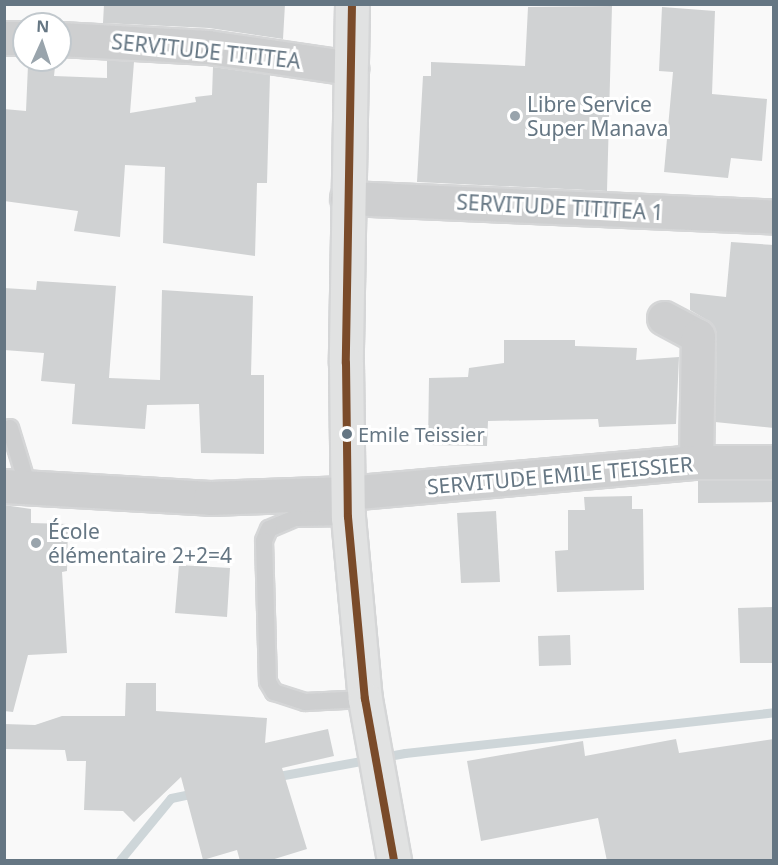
<!DOCTYPE html>
<html>
<head>
<meta charset="utf-8">
<style>
  body { margin:0 }
  #map { position:relative; width:778px; height:865px; overflow:hidden; background:#f9f9f9; font-family:"Noto Sans",sans-serif }
  div>[style] { position:absolute }
  [style*='--x'] { left:calc(var(--x)*1px); top:calc(var(--y)*1px); width:calc(var(--w)*1px); rotate:calc(var(--a)*1deg) }
  .stream>* { height:9px; margin:-4.5px; padding:0 4.5px; transform-origin:4.5px; border-radius:4.5px; background:#ced6d9 }
  .building>* { inset:0; background:#d0d2d3 }
  .roads { filter:drop-shadow(2px 0 #d5d6d7) drop-shadow(-2px 0 #d5d6d7) drop-shadow(0 2px #d5d6d7) drop-shadow(0 -2px #d5d6d7) }
  .service>* { height:16px; margin:-8px; padding:0 8px; transform-origin:8px; border-radius:8px; background:#cecfd0 }
  .minor>* { height:33px; margin:-16.5px; padding:0 16.5px; transform-origin:16.5px; border-radius:16.5px; background:#cecfd0 }
  .primary>* { height:33px; margin:-16.5px; padding:0 16.5px; transform-origin:16.5px; border-radius:16.5px; background:#e1e2e2 }
  .bus-1>* { height:8px; margin:-4px; padding:0 4px; transform-origin:4px; border-radius:4px; background:#7a4b2a }
  .dots>* { width:16px; height:16px; translate:-50% -50%; box-sizing:border-box; border:3px solid #fff; border-radius:50% }
  span { translate:-50% -50%; white-space:nowrap; text-align:center; line-height:1.15; -webkit-text-stroke:6px #fff; paint-order:stroke }
  .bus-label { font-size:20px; color:#657683 }
  .left { translate:0 -50%; text-align:left }
  .street-label { font-size:21px; color:#657683 }
  .poi-label { font-size:21px; color:#657683 }
  .frame { position:absolute; inset:0; border:6px solid #657683; pointer-events:none }
  .north { position:absolute; left:12px; top:12px; width:60px; height:60px; box-sizing:border-box; background:#fff; border:2px solid #c1c8cd; border-radius:50%; rotate:3deg; font-size:16px; font-weight:700; line-height:24px; text-align:center; color:#657683 }
  .north::after { content:''; display:block; margin:auto; width:21px; height:27px; background:#99a4ac; clip-path:polygon(50% 0,100% 100%,50% 72%,0 100%) }
</style>
</head>
<body>
<div id="map">
  <div class="stream">
    <i style="--x:273;--y:777;--w:134;--a:-10.3"></i>
    <i style="--x:405;--y:753;--w:371;--a:-6.3"></i>
    <i style="--x:120;--y:860;--w:80;--a:-50.6"></i>
    <i style="--x:171;--y:798;--w:25;--a:-12"></i>
  </div>
  <div class="building">
    <i style="clip-path:polygon(104px 4px,285px 4px,283px 39px,209px 28px,103px 23px)"></i>
    <i style="clip-path:polygon(612px 6px,607px 191px,417px 182px,423px 76px,431px 76px,431px 62px,525px 66px,528px 7px)"></i>
    <i style="clip-path:polygon(662px 7px,715px 11px,712px 94px,767px 99px,762px 161px,731px 158px,728px 178px,664px 172px,673px 72px,659px 71px)"></i>
    <i style="clip-path:polygon(107px 60px,134px 62px,130px 113px,196px 102px,195px 97px,212px 95px,213px 67px,270px 75px,267px 183px,257px 183px,255px 256px,163px 243px,165px 167px,125px 165px,120px 237px,74px 231px,78px 211px,4px 201px,4px 109px,26px 111px,28px 65px,55px 67px,54px 76px,107px 78px)"></i>
    <i style="clip-path:polygon(731px 242px,774px 245px,774px 428px,715px 422px,717px 336px,707px 320px,690px 310px,690px 293px,726px 297px)"></i>
    <i style="clip-path:polygon(37px 281px,116px 286px,109px 378px,160px 380px,162px 290px,253px 296px,251px 375px,264px 375px,264px 454px,201px 453px,199px 404px,147px 405px,145px 429px,72px 424px,75px 384px,41px 381px,44px 353px,4px 350px,4px 288px,36px 290px)"></i>
    <i style="clip-path:polygon(504px 340px,575px 340px,575px 346px,637px 348px,636px 360px,679px 357px,676px 424px,599px 427px,598px 419px,488px 421px,487px 446px,428px 445px,429px 378px,468px 377px,469px 368px,504px 363px)"></i>
    <i style="clip-path:polygon(698px 481px,774px 481px,774px 502px,698px 503px)"></i>
    <i style="clip-path:polygon(632px 496px,632px 509px,643px 509px,644px 590px,557px 592px,555px 551px,568px 550px,568px 510px,585px 510px,584px 497px)"></i>
    <i style="clip-path:polygon(4px 505px,31px 509px,31px 523px,68px 524px,67px 571px,62px 572px,67px 653px,28px 655px,13px 712px,4px 711px)"></i>
    <i style="clip-path:polygon(496px 511px,500px 582px,461px 583px,457px 513px)"></i>
    <i style="clip-path:polygon(179px 565px,230px 568px,227px 617px,175px 613px)"></i>
    <i style="clip-path:polygon(774px 607px,774px 663px,740px 663px,738px 608px)"></i>
    <i style="clip-path:polygon(570px 635px,571px 665px,539px 666px,538px 636px)"></i>
    <i style="clip-path:polygon(126px 683px,156px 683px,156px 711px,267px 718px,265px 743px,328px 729px,334px 756px,282px 768px,307px 849px,268px 861px,240px 861px,237px 850px,203px 860px,181px 777px,134px 822px,123px 811px,84px 810px,86px 761px,67px 761px,65px 750px,4px 749px,4px 724px,35px 725px,62px 716px,125px 716px)"></i>
    <i style="clip-path:polygon(676px 739px,679px 753px,774px 739px,774px 861px,607px 861px,598px 818px,481px 841px,467px 761px,583px 741px,585px 756px)"></i>
  </div>
  <div class="roads">
    <div class="service">
      <i style="--x:10;--y:428;--w:62;--a:73"></i>
      <i style="--x:348;--y:517;--w:53;--a:178.9"></i>
      <i style="--x:295;--y:518;--w:28;--a:157"></i>
      <i style="--x:269;--y:529;--w:13;--a:113"></i>
      <i style="--x:264;--y:541;--w:141;--a:88.4"></i>
      <i style="--x:268;--y:682;--w:12;--a:59"></i>
      <i style="--x:274;--y:692;--w:33;--a:18"></i>
      <i style="--x:305;--y:702;--w:60;--a:-2.9"></i>
    </div>
    <div class="minor">
      <i style="--x:4;--y:38;--w:20;--a:0"></i>
      <i style="--x:60;--y:39;--w:148;--a:3.1"></i>
      <i style="--x:208;--y:47;--w:145;--a:8.4"></i>
      <i style="--x:347;--y:198;--w:427;--a:2.5"></i>
      <i style="--x:664;--y:318;--w:38;--a:28"></i>
      <i style="--x:698;--y:336;--w:126;--a:90.9"></i>
      <i style="--x:4;--y:486;--w:206;--a:3.3"></i>
      <i style="--x:210;--y:498;--w:137;--a:-2.1"></i>
      <i style="--x:347;--y:493;--w:350;--a:-5.1"></i>
      <i style="--x:696;--y:462;--w:78;--a:0"></i>
    </div>
    <div class="primary">
      <i style="--x:352;--y:4;--w:359;--a:91"></i>
      <i style="--x:346;--y:363;--w:154;--a:89.3"></i>
      <i style="--x:348;--y:517;--w:183;--a:84.7"></i>
      <i style="--x:365;--y:699;--w:164;--a:79.8"></i>
    </div>
  </div>
  <div class="bus-1">
    <i style="--x:352;--y:4;--w:359;--a:91"></i>
    <i style="--x:346;--y:363;--w:154;--a:89.3"></i>
    <i style="--x:348;--y:517;--w:183;--a:84.7"></i>
    <i style="--x:365;--y:699;--w:164;--a:79.8"></i>
  </div>
  <div class="dots">
    <i style="left:515px;top:116px;background:#99a4ac"></i>
    <i style="left:347px;top:434px;background:#657683"></i>
    <i style="left:36px;top:543px;background:#99a4ac"></i>
  </div>
  <div class="bus-label">
    <span class="left" style="left:358px;top:434px">Emile Teissier</span>
  </div>
  <div class="street-label">
    <span style="left:206px;top:51px;rotate:6deg">SERVITUDE TITITEA</span>
    <span style="left:560px;top:207px;rotate:3deg">SERVITUDE TITITEA 1</span>
    <span style="left:560px;top:475px;rotate:-5deg">SERVITUDE EMILE TEISSIER</span>
  </div>
  <div class="poi-label">
    <span class="left" style="left:527px;top:116px">Libre Service<br>Super Manava</span>
    <span class="left" style="left:48px;top:543px">École<br>élémentaire 2+2=4</span>
  </div>
  <div class="frame"></div>
  <div class="north">N</div>
</div>
</body>
</html>
